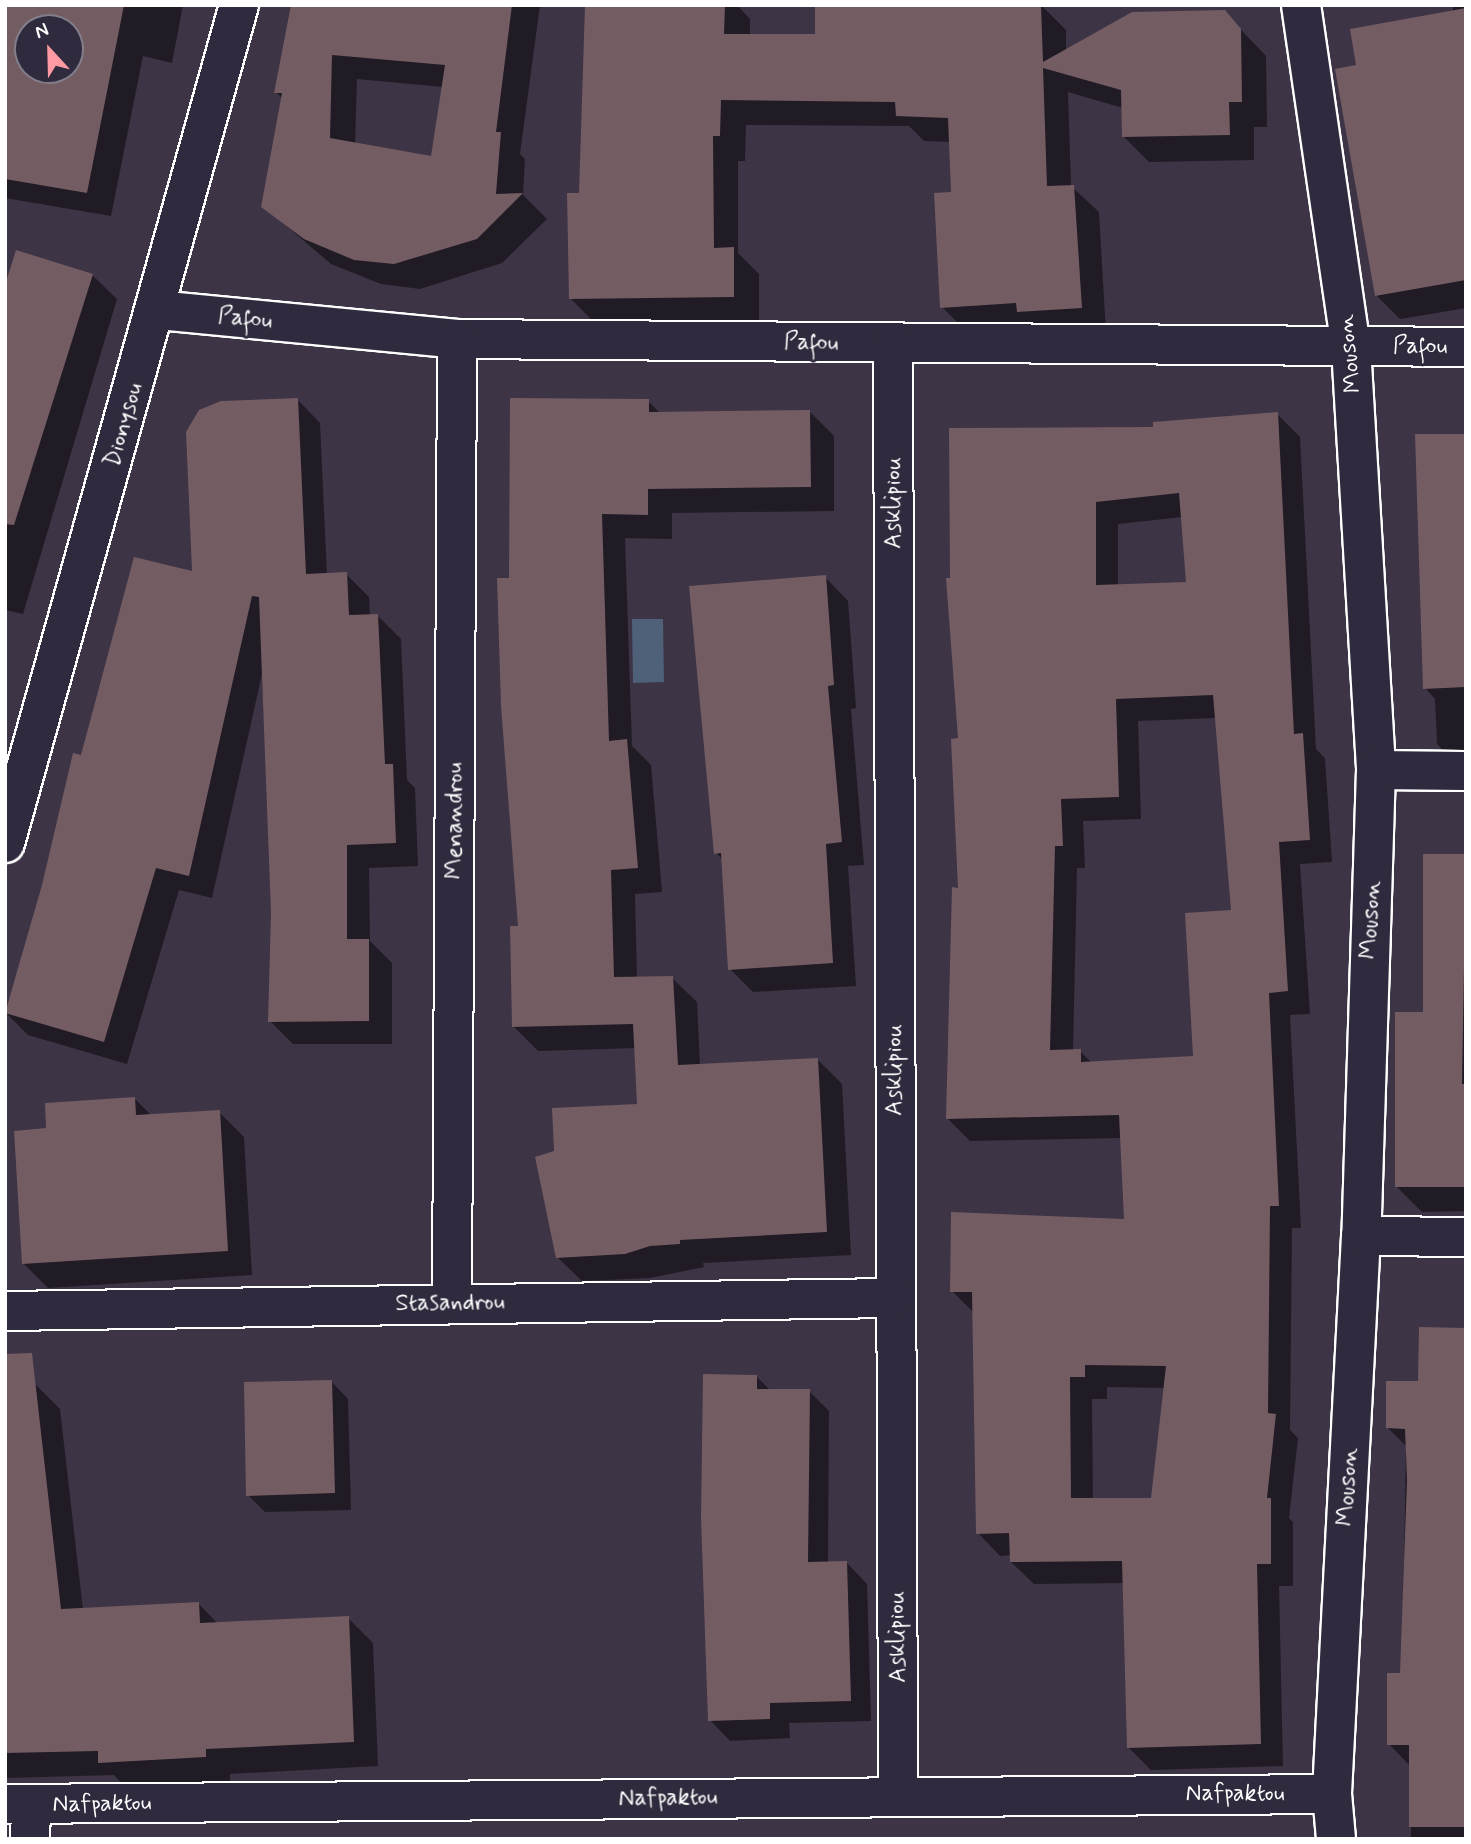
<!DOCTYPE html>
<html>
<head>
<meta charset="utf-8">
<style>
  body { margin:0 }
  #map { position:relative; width:1471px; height:1844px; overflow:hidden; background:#3d3445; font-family:Mynerve,sans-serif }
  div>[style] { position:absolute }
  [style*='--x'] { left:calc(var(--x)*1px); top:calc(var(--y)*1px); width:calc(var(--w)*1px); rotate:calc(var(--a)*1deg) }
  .water>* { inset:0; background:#4e6179 }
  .shadow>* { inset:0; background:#0007 }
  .building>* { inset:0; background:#745c63 }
  .roads { filter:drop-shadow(2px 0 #fff) drop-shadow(-2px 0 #fff) drop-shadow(0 2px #fff) drop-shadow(0 -2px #fff) }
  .minor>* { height:38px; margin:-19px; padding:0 19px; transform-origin:19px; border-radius:19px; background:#2f2a3d }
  span { translate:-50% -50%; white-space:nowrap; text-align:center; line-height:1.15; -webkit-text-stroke:6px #2f2a3d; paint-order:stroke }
  .street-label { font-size:24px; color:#fff }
  .frame { position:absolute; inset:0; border:7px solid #fff; pointer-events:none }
  .north { position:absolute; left:14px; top:14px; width:70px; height:70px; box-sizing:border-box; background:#2f2a3d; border:2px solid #827f8b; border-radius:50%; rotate:338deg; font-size:19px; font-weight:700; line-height:28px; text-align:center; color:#fff }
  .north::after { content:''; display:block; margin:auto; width:24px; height:32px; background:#ff9aa2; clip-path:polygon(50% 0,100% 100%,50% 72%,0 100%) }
</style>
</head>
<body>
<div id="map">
  <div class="water">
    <i style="clip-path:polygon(632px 619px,663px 619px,664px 682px,633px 683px)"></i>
  </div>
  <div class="shadow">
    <i style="clip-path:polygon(evenodd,5px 5px,183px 5px,172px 63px,143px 56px,111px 216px,5px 198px,5px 5px,28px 28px,70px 28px,70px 70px,28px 70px,28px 28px)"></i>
    <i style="clip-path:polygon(evenodd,293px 5px,540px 5px,520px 154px,525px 159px,523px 195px,547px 219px,502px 263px,420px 289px,381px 284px,331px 264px,263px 206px,283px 99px,276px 92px,293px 5px,357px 79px,443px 87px,432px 158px,355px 145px,357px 79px)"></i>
    <i style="clip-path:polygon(587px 5px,737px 5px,750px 19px,750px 36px,817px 36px,993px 5px,1041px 5px,1066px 30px,1066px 51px,1224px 12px,1266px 56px,1267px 127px,1254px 127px,1254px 160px,1149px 162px,1124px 137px,1123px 108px,1068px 92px,1071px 186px,1099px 212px,1106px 333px,968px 333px,942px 307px,953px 193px,951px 142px,924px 141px,909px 126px,746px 125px,745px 161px,738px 161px,738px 253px,759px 274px,759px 322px,596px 324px,570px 298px,580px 194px)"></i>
    <i style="clip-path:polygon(1453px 5px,1466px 5px,1466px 308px,1400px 319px,1376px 295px,1358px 67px,1453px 12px)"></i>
    <i style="clip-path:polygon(92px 275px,117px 299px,23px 614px,5px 610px,5px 284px)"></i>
    <i style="clip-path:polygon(297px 399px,320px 423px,327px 575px,346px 574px,369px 597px,370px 616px,378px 616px,401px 639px,407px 780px,415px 788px,418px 866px,369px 868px,370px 941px,392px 963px,392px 1044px,293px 1044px,270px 1021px,273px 913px,262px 674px,212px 898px,179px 890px,127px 1064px,28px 1035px,5px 1012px,83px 757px)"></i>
    <i style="clip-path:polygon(648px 401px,661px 414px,810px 412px,834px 436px,834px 511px,672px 513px,672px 539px,625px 538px,632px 746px,651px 765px,662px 892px,635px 894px,637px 979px,672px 978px,697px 1002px,700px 1066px,818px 1060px,842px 1084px,851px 1255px,703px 1263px,704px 1267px,650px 1278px,582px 1281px,557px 1257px,556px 1152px,639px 1106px,636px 1048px,538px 1051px,514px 1027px,519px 927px,511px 579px)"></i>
    <i style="clip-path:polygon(evenodd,1277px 414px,1300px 437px,1316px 749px,1325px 758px,1332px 862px,1300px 864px,1310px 1014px,1290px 1015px,1301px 1228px,1292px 1228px,1290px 1430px,1298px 1438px,1289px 1518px,1293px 1522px,1293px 1586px,1279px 1586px,1283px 1766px,1151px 1770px,1128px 1747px,1124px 1583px,1034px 1584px,1011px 1562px,1011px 1555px,1000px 1556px,978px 1533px,974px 1313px,952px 1291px,1126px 1220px,1122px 1138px,970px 1141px,947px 1118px,960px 889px,960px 740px,952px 579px,1155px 429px,1277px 414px,1183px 517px,1188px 584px,1118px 586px,1118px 524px,1183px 517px,1277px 414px,1216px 718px,1233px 911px,1195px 1058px,1092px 1063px,1080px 1051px,1073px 1051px,1077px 868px,1085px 868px,1083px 821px,1141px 819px,1138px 721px,1216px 718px,1277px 414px,1107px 1387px,1165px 1388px,1153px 1500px,1093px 1500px,1092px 1399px,1107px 1399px,1107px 1387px)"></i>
    <i style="clip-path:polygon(1466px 437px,1466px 767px,1461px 768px,1437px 744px,1435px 699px,1425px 688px)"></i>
    <i style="clip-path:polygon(825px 577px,848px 601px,856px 708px,851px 709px,864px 865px,848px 866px,856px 986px,753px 992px,730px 969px,723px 860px,716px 853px)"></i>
    <i style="clip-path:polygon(1466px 856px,1466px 1211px,1422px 1212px,1397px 1187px,1425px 1014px)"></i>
    <i style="clip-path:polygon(135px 1099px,152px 1116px,219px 1112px,244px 1137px,252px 1275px,48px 1288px,23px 1263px)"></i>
    <i style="clip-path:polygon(1466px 1329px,1466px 1839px,1411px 1839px,1411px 1767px,1389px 1744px,1402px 1675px,1406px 1446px,1388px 1428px)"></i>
    <i style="clip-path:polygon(757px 1377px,770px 1390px,809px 1391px,829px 1411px,828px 1564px,847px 1563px,867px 1584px,871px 1721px,789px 1723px,790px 1738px,730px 1741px,710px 1720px)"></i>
    <i style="clip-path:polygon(331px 1381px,348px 1399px,351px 1510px,265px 1512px,248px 1495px)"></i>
    <i style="clip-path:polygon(35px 1384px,60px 1409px,83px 1610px,198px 1603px,218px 1624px,348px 1618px,373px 1643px,378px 1766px,230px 1774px,230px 1781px,125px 1787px,114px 1775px,5px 1778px,5px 1388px)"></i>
  </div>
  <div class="building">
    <i style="clip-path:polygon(evenodd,5px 5px,124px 5px,87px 193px,5px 179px,5px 5px,28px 28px,70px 28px,70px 70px,28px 70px,28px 28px)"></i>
    <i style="clip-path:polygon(evenodd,291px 5px,512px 5px,496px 132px,501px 132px,496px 194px,523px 193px,477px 239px,394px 264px,354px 260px,304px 239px,261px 207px,282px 93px,274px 93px,291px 5px,332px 55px,445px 65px,431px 156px,330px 138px,332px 55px)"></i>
    <i style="clip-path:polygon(585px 5px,725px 5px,724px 34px,815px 34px,815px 5px,1041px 5px,1043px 62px,1132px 12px,1225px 10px,1241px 29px,1242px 102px,1229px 102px,1230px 135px,1122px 137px,1121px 90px,1043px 68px,1047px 186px,1074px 185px,1082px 308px,1017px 312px,1016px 303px,940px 308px,934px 193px,951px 192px,948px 118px,896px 116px,895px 102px,721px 100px,720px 136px,713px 136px,714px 248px,734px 247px,734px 297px,569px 299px,567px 193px,579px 193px)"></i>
    <i style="clip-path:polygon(1466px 8px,1466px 280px,1375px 296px,1335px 69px,1356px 65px,1350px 29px)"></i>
    <i style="clip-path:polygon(16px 250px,93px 274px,14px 525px,5px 524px,5px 285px)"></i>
    <i style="clip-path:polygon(298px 398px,306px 574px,347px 572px,349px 615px,378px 614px,385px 764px,393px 764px,396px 843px,347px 845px,347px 939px,369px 939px,369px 1021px,268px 1022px,271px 913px,259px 597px,252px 596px,189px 876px,156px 868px,104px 1042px,5px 1013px,42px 885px,73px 753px,81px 755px,134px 557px,192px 571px,186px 432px,199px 410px,221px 401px)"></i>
    <i style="clip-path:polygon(510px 398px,649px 399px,649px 412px,810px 410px,811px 487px,648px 489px,648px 515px,602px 514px,609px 741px,627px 739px,638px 868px,611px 870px,614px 977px,673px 976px,678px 1065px,818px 1058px,827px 1232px,680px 1240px,680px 1244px,650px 1246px,625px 1254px,556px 1258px,535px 1157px,554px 1151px,552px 1108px,637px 1104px,633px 1024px,512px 1027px,510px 926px,518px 926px,501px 706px,497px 578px,509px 578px)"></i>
    <i style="clip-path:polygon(evenodd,1278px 412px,1294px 734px,1303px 733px,1310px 840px,1279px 842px,1288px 991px,1269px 993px,1279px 1206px,1270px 1206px,1268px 1413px,1276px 1414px,1267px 1498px,1271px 1498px,1271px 1564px,1257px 1564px,1261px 1744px,1127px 1748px,1122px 1561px,1010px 1562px,1009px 1533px,976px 1534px,972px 1292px,950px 1292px,951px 1212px,1124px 1219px,1119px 1115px,946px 1119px,952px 887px,958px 888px,951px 739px,958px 738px,946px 578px,950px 578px,949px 428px,1153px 427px,1153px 422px,1278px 412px,1179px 493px,1186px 582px,1096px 585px,1096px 502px,1179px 493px,1278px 412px,1213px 695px,1231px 910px,1185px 913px,1193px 1056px,1081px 1062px,1081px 1049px,1050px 1050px,1055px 846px,1063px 846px,1061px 799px,1119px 797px,1116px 699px,1213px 695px,1278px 412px,1085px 1365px,1166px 1366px,1151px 1498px,1071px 1498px,1070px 1377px,1085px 1377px,1085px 1365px)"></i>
    <i style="clip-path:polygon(1415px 434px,1466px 434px,1466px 687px,1423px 689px)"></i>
    <i style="clip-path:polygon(826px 575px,834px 685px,828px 686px,842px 842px,826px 844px,833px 963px,728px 970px,721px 853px,714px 854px,689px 586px)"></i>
    <i style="clip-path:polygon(1423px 854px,1466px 854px,1462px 1084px,1466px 1084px,1466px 1187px,1395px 1187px,1395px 1012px,1423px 1012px)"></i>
    <i style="clip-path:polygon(135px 1097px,136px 1115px,220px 1110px,228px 1251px,22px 1264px,14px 1131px,46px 1128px,45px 1103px)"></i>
    <i style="clip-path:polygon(1419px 1327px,1466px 1328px,1466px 1827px,1409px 1827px,1409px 1745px,1387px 1745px,1387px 1673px,1400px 1673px,1407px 1480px,1405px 1429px,1386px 1428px,1386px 1381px,1418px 1381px)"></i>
    <i style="clip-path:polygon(32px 1353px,61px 1609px,199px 1602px,200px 1623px,349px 1616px,354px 1742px,206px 1749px,206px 1757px,98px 1763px,98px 1751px,5px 1753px,5px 1354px)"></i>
    <i style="clip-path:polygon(703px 1374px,757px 1375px,757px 1389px,810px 1389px,808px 1562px,847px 1561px,851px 1701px,770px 1703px,770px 1719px,708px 1721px,701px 1518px)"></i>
    <i style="clip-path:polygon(332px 1380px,335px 1493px,246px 1496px,244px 1382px)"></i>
  </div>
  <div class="roads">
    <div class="minor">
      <i style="--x:1301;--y:5;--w:346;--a:81.7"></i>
      <i style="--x:1351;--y:347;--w:424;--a:86.6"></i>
      <i style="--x:1376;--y:770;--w:466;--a:91.8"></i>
      <i style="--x:1361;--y:1236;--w:559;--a:92.98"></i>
      <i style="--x:1332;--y:1794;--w:45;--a:84.9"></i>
      <i style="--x:157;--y:310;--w:301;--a:5.5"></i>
      <i style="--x:457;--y:339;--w:1009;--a:0.45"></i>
      <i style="--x:893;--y:344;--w:1451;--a:89.8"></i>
      <i style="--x:1376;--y:770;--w:90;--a:0.6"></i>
      <i style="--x:5;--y:843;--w:870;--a:-74.4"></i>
      <i style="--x:1361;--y:1236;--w:105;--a:0.5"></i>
      <i style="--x:452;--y:1302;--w:963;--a:-89.7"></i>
      <i style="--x:5;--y:1311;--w:890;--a:-0.84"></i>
      <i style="--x:5;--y:1804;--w:1327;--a:-0.43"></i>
      <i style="--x:30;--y:1839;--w:34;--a:-88"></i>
    </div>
  </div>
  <div class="street-label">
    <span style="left:245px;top:319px;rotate:5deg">Pafou</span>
    <span style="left:811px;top:343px;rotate:1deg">Pafou</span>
    <span style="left:1420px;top:347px">Pafou</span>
    <span style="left:1350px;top:354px;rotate:-96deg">Mouson</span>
    <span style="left:124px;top:425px;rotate:-74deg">Dionysou</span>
    <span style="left:894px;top:503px;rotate:-90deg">Asklipiou</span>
    <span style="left:455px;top:821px;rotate:-90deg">Menandrou</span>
    <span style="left:1371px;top:920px;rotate:-87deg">Mouson</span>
    <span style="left:895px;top:1070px;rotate:-90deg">Asklipiou</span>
    <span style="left:450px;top:1303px;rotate:-1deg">Stasandrou</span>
    <span style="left:1348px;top:1487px;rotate:-87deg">Mouson</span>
    <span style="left:898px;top:1637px;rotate:-91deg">Asklipiou</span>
    <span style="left:1235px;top:1794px">Nafpaktou</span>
    <span style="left:668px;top:1798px;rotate:-1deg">Nafpaktou</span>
    <span style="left:102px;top:1804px;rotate:-1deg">Nafpaktou</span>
  </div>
  <div class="frame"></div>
  <div class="north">N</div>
</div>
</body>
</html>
